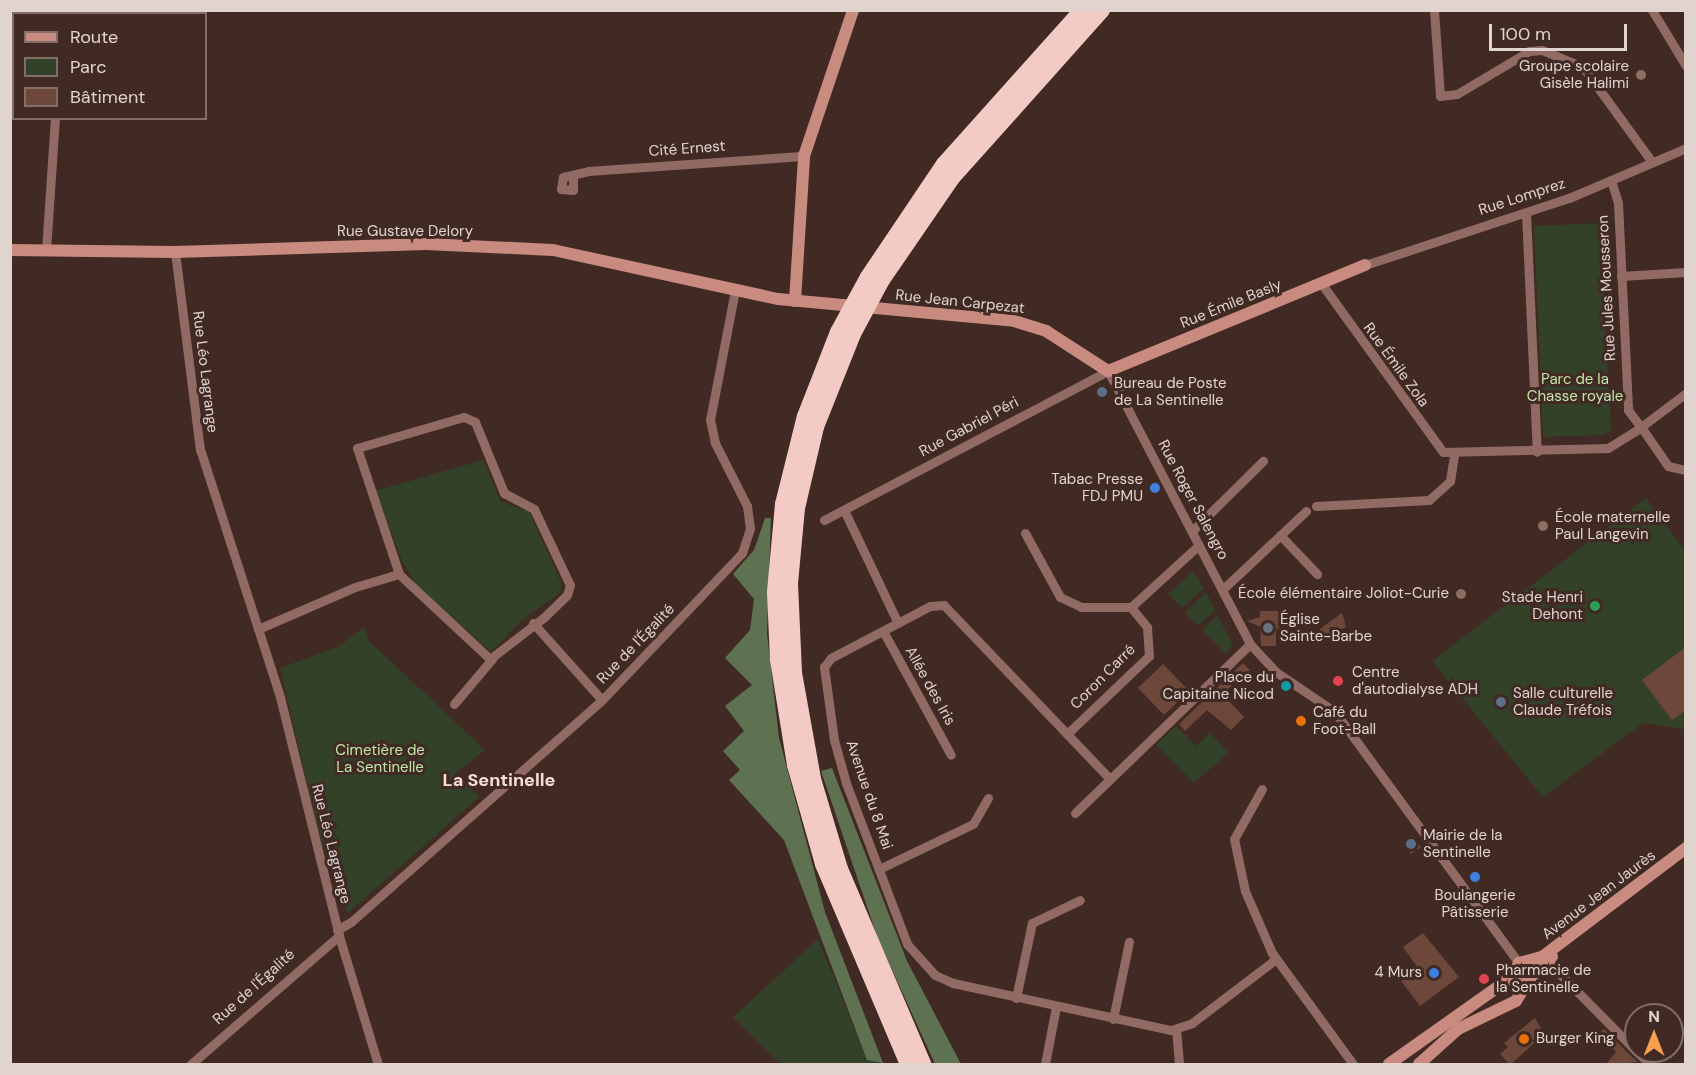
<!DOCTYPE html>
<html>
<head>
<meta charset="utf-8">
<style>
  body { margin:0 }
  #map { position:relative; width:1696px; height:1075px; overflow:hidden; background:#402a23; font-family:"DM Sans",sans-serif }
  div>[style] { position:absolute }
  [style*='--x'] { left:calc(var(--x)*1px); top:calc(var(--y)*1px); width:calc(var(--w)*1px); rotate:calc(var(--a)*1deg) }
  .green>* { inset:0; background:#324128 }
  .forest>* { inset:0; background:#5e7251 }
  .building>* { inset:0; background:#6d483a }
  .street>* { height:9px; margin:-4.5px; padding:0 4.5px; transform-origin:4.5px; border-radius:4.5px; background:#926a64 }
  .secondary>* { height:12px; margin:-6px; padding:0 6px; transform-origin:6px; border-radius:6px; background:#c98a80 }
  .highway>* { height:16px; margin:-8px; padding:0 8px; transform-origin:8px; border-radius:8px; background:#f3cbc4 }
  .highway-bridge>* { height:16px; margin:-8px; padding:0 8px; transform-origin:8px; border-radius:8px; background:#f3cbc4 }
  .dots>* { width:16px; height:16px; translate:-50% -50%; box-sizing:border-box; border:3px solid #402a23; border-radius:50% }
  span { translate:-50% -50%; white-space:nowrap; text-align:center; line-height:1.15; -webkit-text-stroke:6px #402a23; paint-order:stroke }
  .poi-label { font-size:15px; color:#e1d3ce }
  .right { translate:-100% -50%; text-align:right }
  .left { translate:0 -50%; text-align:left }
  .street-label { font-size:15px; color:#e1d3ce }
  .park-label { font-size:15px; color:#c1e4a9 }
  .quarter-label { font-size:18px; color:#f9ddd3; font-weight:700 }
  .frame { position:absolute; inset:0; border:12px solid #e1d3ce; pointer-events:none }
  .legend { position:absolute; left:12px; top:12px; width:195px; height:108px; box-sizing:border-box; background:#402a23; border:2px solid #806e67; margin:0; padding:8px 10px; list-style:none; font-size:18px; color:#e1d3ce }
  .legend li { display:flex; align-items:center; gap:12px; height:30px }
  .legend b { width:30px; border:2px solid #806e67 }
  .north { position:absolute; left:1624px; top:1003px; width:60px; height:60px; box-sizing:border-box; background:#402a23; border:2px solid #806e67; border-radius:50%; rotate:0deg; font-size:16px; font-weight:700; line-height:24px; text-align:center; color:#e1d3ce }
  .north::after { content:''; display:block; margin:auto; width:21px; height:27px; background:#f99f4d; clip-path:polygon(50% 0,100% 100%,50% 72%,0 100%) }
  .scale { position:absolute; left:1489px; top:24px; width:138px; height:27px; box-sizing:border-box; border:3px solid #e1d3ce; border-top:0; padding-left:8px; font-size:18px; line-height:21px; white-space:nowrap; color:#e1d3ce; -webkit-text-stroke:4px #402a23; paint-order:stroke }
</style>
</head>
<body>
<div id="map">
  <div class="green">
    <i style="clip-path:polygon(1600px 223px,1611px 430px,1604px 435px,1543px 437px,1534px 226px)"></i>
    <i style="clip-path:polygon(483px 460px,501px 502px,529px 511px,561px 582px,561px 592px,522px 620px,491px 652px,417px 586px,403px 563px,375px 491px)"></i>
    <i style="clip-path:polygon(1646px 498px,1685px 551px,1685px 729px,1643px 723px,1543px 797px,1432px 661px)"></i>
    <i style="clip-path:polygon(1193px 571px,1204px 588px,1182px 608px,1168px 594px)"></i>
    <i style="clip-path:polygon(1206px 592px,1215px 610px,1198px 626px,1185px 613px)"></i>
    <i style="clip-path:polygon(1217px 615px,1233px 644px,1226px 654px,1203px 630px)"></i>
    <i style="clip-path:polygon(364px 627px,370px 642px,485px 750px,456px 773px,479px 797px,348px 913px,321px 843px,280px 668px,338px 647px)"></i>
    <i style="clip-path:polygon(1176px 726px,1196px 746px,1210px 733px,1228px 753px,1194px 783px,1156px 745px)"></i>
    <i style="clip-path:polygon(818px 939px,867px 1059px,884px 1064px,780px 1064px,733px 1017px)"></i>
  </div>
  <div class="forest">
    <i style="clip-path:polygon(765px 518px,771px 518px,767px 634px,779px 738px,825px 912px,883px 1063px,867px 1060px,784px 840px,729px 780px,740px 770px,723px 751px,744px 731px,725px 706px,752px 685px,725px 658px,750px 630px,754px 599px,733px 574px,754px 550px)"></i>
    <i style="clip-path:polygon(832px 768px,907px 961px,961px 1064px,935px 1064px,878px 939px,821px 771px)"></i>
  </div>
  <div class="building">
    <i style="clip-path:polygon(1260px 611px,1287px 611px,1287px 624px,1276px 629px,1276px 646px,1261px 646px,1260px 627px,1247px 621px,1260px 617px)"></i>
    <i style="clip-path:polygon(1342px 613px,1346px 627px,1317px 643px,1312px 635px)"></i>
    <i style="clip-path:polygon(1686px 647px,1686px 710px,1672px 720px,1642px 680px)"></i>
    <i style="clip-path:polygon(1243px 663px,1250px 670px,1222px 694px,1244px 717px,1231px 730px,1207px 710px,1185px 731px,1179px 724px)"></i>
    <i style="clip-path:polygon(1163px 664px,1189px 691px,1164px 715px,1138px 688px)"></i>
    <i style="clip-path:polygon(1412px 835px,1421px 847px,1411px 854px,1402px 842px)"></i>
    <i style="clip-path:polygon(1423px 933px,1459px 977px,1420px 1006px,1401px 981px,1418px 968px,1403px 947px)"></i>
    <i style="clip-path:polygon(1535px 1018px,1544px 1034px,1510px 1065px,1500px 1054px,1508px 1047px,1504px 1043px)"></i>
    <i style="clip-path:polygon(1604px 1029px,1631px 1056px,1638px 1062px,1605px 1065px,1616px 1052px,1598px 1034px)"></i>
  </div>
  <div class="street">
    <i style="--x:49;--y:10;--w:4;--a:76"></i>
    <i style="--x:1434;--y:10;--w:86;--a:86"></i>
    <i style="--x:1440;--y:96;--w:17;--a:-7"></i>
    <i style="--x:1457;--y:94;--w:84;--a:-30.8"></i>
    <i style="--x:1529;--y:51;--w:13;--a:-4"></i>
    <i style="--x:1542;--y:50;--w:44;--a:22.5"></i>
    <i style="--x:1583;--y:67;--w:117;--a:54"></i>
    <i style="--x:1652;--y:10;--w:66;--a:58.7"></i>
    <i style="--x:573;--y:178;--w:12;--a:90"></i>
    <i style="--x:573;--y:190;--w:12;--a:-175"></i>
    <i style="--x:561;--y:189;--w:12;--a:-81"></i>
    <i style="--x:563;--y:177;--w:26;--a:-13"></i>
    <i style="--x:588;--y:171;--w:217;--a:-4"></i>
    <i style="--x:1611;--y:180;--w:24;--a:73"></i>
    <i style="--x:1618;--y:203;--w:207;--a:87.2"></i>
    <i style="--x:1628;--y:410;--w:21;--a:53"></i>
    <i style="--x:1641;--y:427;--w:56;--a:-37.1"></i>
    <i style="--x:1526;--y:213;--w:239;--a:87.4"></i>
    <i style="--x:46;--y:250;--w:132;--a:-86.1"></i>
    <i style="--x:175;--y:252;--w:199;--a:82.8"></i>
    <i style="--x:200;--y:449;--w:261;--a:72.1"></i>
    <i style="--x:280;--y:697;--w:246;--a:76.1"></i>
    <i style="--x:339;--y:936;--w:134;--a:73.1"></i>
    <i style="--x:1365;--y:265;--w:215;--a:-18.2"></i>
    <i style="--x:1569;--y:198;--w:127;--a:-23.1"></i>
    <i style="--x:1621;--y:276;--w:65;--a:-3.5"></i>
    <i style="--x:1321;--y:283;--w:208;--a:54.2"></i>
    <i style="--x:1443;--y:452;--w:165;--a:-1.4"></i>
    <i style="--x:1608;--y:448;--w:39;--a:-32"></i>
    <i style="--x:1641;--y:427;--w:47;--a:55.3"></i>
    <i style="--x:1668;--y:466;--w:18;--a:13"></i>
    <i style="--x:1316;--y:506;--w:113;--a:-3"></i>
    <i style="--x:1429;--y:500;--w:28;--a:-42"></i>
    <i style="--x:1450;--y:481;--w:26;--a:-81"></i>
    <i style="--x:844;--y:510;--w:125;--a:64.5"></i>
    <i style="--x:824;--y:520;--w:321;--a:-27.7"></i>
    <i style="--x:1108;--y:371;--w:308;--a:62.5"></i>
    <i style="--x:1250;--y:644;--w:38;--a:47"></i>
    <i style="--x:1276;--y:672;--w:71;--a:34.1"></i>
    <i style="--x:1335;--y:712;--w:311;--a:53.8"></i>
    <i style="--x:1192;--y:531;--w:100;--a:-44.6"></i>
    <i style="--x:1025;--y:533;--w:73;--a:61.3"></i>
    <i style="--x:1060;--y:597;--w:23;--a:25"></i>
    <i style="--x:1081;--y:607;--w:50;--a:0"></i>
    <i style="--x:1131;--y:607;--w:92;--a:-42.4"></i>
    <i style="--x:1280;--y:535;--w:54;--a:46.5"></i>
    <i style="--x:1223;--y:589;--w:114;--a:-43.2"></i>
    <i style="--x:533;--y:623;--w:103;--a:48.1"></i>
    <i style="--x:258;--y:629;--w:106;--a:-23.4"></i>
    <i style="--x:355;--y:587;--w:46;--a:-16.5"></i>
    <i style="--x:399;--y:574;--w:133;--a:-108.4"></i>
    <i style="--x:357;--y:448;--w:111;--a:-16.2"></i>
    <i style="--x:464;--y:417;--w:12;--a:24"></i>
    <i style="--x:475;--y:422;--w:77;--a:67.8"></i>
    <i style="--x:504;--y:493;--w:34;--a:28"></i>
    <i style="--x:534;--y:509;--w:84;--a:64.7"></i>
    <i style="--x:570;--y:585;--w:10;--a:107"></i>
    <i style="--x:567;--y:595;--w:33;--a:136"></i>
    <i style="--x:543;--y:618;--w:67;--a:142.3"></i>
    <i style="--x:490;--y:659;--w:125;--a:-137"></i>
    <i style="--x:883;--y:631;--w:141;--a:61.3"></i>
    <i style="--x:454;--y:704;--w:59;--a:-49.8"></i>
    <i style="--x:1067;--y:734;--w:113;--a:-43.6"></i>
    <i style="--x:1149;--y:656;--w:29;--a:-94"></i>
    <i style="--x:1147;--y:627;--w:26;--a:-129"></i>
    <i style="--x:1110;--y:779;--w:240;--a:-133.7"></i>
    <i style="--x:944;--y:605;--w:14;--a:176"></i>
    <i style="--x:930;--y:606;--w:112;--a:152.3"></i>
    <i style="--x:831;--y:658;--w:11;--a:128"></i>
    <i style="--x:824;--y:667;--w:74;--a:82.2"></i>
    <i style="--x:834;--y:740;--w:45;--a:74.4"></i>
    <i style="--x:846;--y:783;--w:172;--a:69.2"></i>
    <i style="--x:907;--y:944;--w:42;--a:47.9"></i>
    <i style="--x:935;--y:975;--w:20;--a:24"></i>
    <i style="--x:953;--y:983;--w:223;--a:12.2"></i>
    <i style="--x:1171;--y:1030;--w:22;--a:-18"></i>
    <i style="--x:1192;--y:1023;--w:106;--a:-37.3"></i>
    <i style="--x:1262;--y:789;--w:57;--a:119.2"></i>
    <i style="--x:1234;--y:839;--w:53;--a:78.1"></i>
    <i style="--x:1245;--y:891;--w:68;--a:66.5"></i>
    <i style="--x:1272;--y:953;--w:137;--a:53.9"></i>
    <i style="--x:1075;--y:813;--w:243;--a:-44"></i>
    <i style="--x:879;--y:869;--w:104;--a:-25.6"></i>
    <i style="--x:973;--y:824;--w:30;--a:-60"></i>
    <i style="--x:337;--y:930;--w:16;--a:-30"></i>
    <i style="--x:351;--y:922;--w:335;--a:-41.5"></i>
    <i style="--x:602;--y:700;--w:203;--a:-46.4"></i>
    <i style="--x:742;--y:553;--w:26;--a:-72"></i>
    <i style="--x:750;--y:528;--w:22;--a:-98"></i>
    <i style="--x:747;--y:506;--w:71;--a:-116.9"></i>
    <i style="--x:715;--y:443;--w:24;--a:-102"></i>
    <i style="--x:710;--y:420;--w:132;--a:-79.1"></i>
    <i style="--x:1548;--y:962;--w:125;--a:45.3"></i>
    <i style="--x:1016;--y:998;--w:77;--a:-78"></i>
    <i style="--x:1032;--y:923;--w:53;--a:-25.6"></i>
    <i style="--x:1113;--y:1019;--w:79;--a:-78.3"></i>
    <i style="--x:1176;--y:1029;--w:35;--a:85"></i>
    <i style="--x:1636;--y:1051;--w:19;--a:43"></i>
    <i style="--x:191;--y:1064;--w:196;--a:-40.9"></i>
    <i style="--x:1045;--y:1064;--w:58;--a:-79.1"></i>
  </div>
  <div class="secondary">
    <i style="--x:10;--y:250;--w:165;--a:0.7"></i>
    <i style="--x:175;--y:252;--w:251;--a:-1.8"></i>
    <i style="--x:426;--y:244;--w:127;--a:2.7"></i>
    <i style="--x:553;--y:250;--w:230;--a:12.3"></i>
    <i style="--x:778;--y:299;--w:237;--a:5.3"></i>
    <i style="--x:1014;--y:321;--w:34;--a:17"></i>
    <i style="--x:1046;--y:331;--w:74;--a:32.8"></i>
    <i style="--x:1108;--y:371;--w:278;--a:-22.4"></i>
    <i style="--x:795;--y:301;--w:145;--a:-86.4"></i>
    <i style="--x:804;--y:156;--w:154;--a:-71.4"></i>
    <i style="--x:1516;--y:972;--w:10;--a:53"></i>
    <i style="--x:1522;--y:980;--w:7;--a:-8"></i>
    <i style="--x:1529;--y:979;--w:32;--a:-44"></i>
    <i style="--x:1389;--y:1064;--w:151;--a:-35.3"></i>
    <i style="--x:1512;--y:977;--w:16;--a:-63"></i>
    <i style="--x:1519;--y:963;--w:24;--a:-15"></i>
    <i style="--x:1542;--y:957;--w:181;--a:-37.1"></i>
    <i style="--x:1419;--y:1064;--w:52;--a:-41.9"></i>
    <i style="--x:1458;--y:1029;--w:64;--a:-25.8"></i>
    <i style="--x:1516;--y:1001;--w:26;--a:-59"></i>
  </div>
  <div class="highway">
    <i style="--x:868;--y:277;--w:136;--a:-56.1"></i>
    <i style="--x:944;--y:164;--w:207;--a:-48.1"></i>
    <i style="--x:882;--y:280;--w:124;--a:-55.5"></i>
    <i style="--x:952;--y:178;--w:225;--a:-48.2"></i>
    <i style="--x:838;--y:332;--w:90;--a:111.4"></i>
    <i style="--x:805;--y:416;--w:91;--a:104"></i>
    <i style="--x:783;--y:504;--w:88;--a:95.2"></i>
    <i style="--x:775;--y:592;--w:68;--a:87.5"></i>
    <i style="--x:778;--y:660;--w:106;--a:80.8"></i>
    <i style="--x:795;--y:765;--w:103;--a:74.2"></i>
    <i style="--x:823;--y:864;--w:217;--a:67"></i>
    <i style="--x:853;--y:334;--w:100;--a:111.7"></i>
    <i style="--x:816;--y:427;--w:83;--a:103.2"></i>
    <i style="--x:797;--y:508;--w:76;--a:95.3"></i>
    <i style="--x:790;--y:584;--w:89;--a:87.4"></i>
    <i style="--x:794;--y:673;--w:108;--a:79.8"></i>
    <i style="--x:813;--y:779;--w:94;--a:73.3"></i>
    <i style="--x:840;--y:869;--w:212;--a:66.9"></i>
  </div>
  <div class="highway-bridge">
    <i style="--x:838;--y:332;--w:63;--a:-61.4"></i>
    <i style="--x:853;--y:334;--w:61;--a:-61.8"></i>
  </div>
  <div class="dots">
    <i style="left:1641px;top:75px;background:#8d6e63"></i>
    <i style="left:1102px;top:392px;background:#5c6f8a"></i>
    <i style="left:1155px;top:488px;background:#3f7fe0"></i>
    <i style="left:1543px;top:526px;background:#8d6e63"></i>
    <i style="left:1461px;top:594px;background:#8d6e63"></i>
    <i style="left:1595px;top:606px;background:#2e9e5b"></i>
    <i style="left:1268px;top:628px;background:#6b7280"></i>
    <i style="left:1338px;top:681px;background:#e0444e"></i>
    <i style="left:1286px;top:686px;background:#0f9aa8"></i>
    <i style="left:1501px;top:702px;background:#5c6f8a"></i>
    <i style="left:1301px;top:721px;background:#e8710a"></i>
    <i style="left:1411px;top:844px;background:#5c6f8a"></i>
    <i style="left:1475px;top:877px;background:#3f7fe0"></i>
    <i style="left:1434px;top:973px;background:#3f7fe0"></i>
    <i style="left:1484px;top:979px;background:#e0444e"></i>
    <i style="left:1524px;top:1039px;background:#e8710a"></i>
  </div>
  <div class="poi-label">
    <span class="right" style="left:1629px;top:75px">Groupe scolaire<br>Gisèle Halimi</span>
    <span class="left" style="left:1114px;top:392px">Bureau de Poste<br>de La Sentinelle</span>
    <span class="right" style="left:1143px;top:488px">Tabac Presse<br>FDJ PMU</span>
    <span class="left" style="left:1555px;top:526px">École maternelle<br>Paul Langevin</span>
    <span class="right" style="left:1449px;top:594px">École élémentaire Joliot-Curie</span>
    <span class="right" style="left:1583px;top:606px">Stade Henri<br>Dehont</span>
    <span class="left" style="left:1280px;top:628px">Église<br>Sainte-Barbe</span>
    <span class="left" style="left:1352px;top:681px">Centre<br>d'autodialyse ADH</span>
    <span class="right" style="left:1274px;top:686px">Place du<br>Capitaine Nicod</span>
    <span class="left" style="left:1513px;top:702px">Salle culturelle<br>Claude Tréfois</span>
    <span class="left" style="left:1313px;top:721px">Café du<br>Foot-Ball</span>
    <span class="left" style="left:1423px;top:844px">Mairie de la<br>Sentinelle</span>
    <span style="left:1475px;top:904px">Boulangerie<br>Pâtisserie</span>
    <span class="left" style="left:1496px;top:979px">Pharmacie de<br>la Sentinelle</span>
    <span class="right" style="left:1422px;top:973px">4 Murs</span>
    <span class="left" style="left:1536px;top:1039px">Burger King</span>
  </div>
  <div class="street-label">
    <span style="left:687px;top:149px;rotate:-4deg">Cité Ernest</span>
    <span style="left:1522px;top:197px;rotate:-18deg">Rue Lomprez</span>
    <span style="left:405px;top:232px">Rue Gustave Delory</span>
    <span style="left:1607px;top:288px;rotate:-93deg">Rue Jules Mousseron</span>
    <span style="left:960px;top:302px;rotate:6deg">Rue Jean Carpezat</span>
    <span style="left:1231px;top:304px;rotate:-22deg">Rue Émile Basly</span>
    <span style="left:1396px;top:365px;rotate:54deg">Rue Émile Zola</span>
    <span style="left:205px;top:372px;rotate:83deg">Rue Léo Lagrange</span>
    <span style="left:969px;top:427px;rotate:-28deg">Rue Gabriel Péri</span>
    <span style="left:1193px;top:500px;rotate:62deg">Rue Roger Salengro</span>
    <span style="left:636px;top:644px;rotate:-46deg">Rue de l'Égalité</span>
    <span style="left:1103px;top:677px;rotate:-45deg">Coron Carré</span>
    <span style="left:930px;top:686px;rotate:61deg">Allée des Iris</span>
    <span style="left:869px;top:795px;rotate:71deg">Avenue du 8 Mai</span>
    <span style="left:331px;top:844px;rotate:76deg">Rue Léo Lagrange</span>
    <span style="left:1599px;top:895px;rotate:-37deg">Avenue Jean Jaurès</span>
    <span style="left:254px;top:987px;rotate:-42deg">Rue de l'Égalité</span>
  </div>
  <div class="park-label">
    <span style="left:1575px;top:388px">Parc de la<br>Chasse royale</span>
    <span style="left:380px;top:759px">Cimetière de<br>La Sentinelle</span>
  </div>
  <div class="quarter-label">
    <span style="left:499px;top:780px">La Sentinelle</span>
  </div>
  <div class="frame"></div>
  <ul class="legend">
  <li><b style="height:8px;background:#c98a80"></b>Route</li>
  <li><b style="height:16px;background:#324128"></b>Parc</li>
  <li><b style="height:16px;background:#6d483a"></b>Bâtiment</li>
  </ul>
  <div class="north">N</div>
  <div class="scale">100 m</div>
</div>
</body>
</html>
